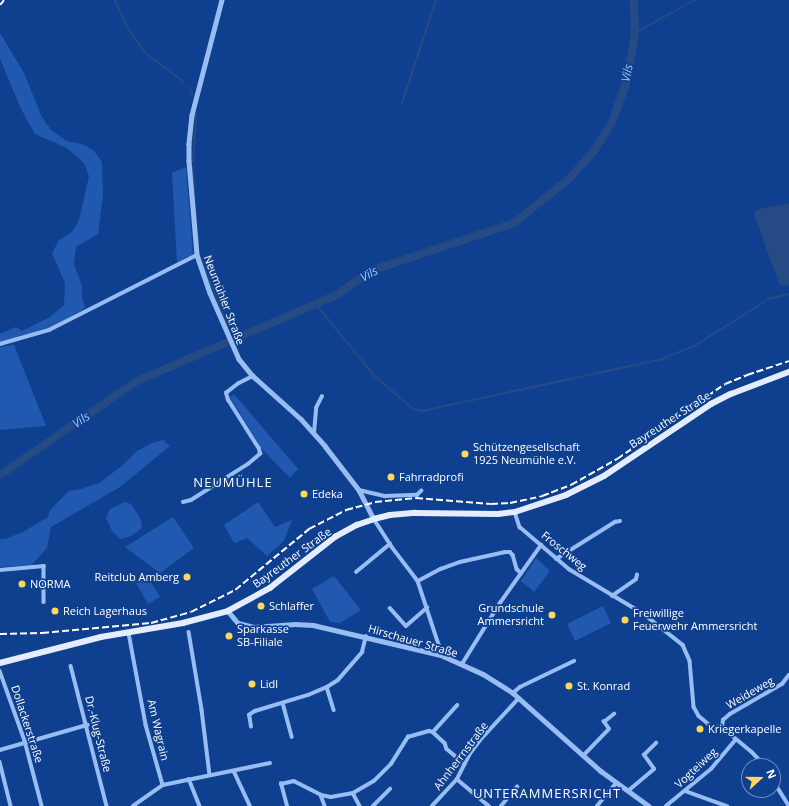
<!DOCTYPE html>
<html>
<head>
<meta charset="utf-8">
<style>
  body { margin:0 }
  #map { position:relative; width:789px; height:806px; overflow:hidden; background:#0f408f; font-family:"Open Sans",sans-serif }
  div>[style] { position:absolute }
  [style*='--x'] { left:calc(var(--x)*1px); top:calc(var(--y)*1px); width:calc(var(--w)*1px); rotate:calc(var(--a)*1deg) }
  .green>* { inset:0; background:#2059af }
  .water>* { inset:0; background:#254a84 }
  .stream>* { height:1.5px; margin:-0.75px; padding:0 0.75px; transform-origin:0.75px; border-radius:0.75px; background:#254a84 }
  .river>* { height:8px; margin:-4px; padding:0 4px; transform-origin:4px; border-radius:4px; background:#254a84 }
  .minor>* { height:3.5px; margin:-1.75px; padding:0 1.75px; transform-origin:1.75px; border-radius:1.75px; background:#98bdf3 }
  .tertiary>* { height:4.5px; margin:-2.25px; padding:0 2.25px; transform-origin:2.25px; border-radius:2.25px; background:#98bdf3 }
  .primary>* { height:5.5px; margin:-2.75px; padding:0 2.75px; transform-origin:2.75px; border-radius:2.75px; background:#e4edff }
  .rail>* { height:1.5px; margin-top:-0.75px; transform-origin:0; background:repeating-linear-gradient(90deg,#fff 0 7px,transparent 0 10px) }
  .dots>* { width:11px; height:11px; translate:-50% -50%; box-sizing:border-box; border:2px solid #0f408f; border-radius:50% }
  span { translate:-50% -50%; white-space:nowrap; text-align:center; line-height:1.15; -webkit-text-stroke:3.5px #0f408f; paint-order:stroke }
  .street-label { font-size:11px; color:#fff }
  .poi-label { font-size:11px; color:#fff }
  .left { translate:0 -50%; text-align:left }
  .right { translate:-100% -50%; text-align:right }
  .water-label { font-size:12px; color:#a4c7fa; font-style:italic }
  .quarter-label { font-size:13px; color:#fff; letter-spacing:1px }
  .north { position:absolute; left:741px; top:758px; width:40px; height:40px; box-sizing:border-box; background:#0f408f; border:1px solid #6f8cbc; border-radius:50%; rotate:69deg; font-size:11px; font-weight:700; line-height:16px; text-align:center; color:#fff }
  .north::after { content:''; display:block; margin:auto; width:14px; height:18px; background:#ffd85a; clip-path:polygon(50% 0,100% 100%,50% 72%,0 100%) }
</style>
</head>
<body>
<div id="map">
  <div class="green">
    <i style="clip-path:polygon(0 33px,24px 73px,42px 117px,51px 130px,67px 141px,85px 145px,94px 151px,102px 162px,103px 196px,98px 234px,76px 247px,74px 264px,82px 286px,82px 298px,85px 308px,55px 326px,31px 336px,0 342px,0 334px,16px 327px,22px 331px,50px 317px,64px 305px,65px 283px,52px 253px,59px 240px,72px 232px,79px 220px,89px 176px,84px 163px,67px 148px,35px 134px,21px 109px,0 59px)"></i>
    <i style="clip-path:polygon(186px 167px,193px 254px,177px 262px,172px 173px)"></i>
    <i style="clip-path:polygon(14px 345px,46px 426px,0 430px,0 347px)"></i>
    <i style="clip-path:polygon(234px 394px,298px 469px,290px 478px,262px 449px,230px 397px)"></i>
    <i style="clip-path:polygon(163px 440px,170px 446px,120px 487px,51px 527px,47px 548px,32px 565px,0 567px,0 539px,5px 539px,23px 532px,48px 517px,50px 510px,69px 491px,81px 489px,99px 483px,123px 465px,137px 451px,152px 443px)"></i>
    <i style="clip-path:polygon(125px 502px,131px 504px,139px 516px,142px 525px,141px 529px,131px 536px,120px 539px,112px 531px,106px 518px,110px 509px)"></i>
    <i style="clip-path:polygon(258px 502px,275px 527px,292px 520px,284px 541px,267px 556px,247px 538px,234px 543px,224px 525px)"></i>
    <i style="clip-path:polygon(173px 517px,194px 548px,160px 573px,125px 547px)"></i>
    <i style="clip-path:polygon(536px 558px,550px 571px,534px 592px,521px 581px)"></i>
    <i style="clip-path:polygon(146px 574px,160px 597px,148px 604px,135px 581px)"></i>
    <i style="clip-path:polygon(334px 576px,361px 610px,340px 623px,330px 622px,312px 589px)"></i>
    <i style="clip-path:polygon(603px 606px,611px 623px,575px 641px,567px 624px)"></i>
  </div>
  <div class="water">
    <i style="clip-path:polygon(789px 203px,789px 285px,783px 286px,779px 284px,754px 214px,755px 211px,763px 208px)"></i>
  </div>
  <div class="stream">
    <i style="--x:115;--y:0;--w:34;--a:64"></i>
    <i style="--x:130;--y:31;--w:29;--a:54"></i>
    <i style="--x:147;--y:54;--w:45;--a:36.9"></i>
    <i style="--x:635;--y:33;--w:68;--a:-28.8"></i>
    <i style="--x:190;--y:87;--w:9;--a:72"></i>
    <i style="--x:402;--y:103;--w:108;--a:-71.7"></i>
    <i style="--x:193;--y:162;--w:48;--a:-86.4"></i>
    <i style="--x:193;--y:167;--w:85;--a:86"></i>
    <i style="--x:200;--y:256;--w:64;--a:67.9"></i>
    <i style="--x:316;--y:304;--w:93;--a:50.7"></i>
    <i style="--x:375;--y:376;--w:51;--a:40.2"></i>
    <i style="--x:414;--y:409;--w:8;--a:14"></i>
    <i style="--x:422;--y:411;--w:246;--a:-12.2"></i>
    <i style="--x:662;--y:359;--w:37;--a:-22"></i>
    <i style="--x:696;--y:345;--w:86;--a:-32.2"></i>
    <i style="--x:769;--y:299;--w:21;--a:-14"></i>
    <i style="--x:225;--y:318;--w:23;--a:59"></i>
  </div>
  <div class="river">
    <i style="--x:0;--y:475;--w:166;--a:-34.5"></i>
    <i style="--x:137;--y:381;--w:218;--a:-23.3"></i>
    <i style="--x:337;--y:295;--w:41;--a:-36"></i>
    <i style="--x:370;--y:271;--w:152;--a:-18.4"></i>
    <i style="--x:514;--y:223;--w:73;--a:-38.9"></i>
    <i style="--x:571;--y:177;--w:35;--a:-49"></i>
    <i style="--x:594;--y:151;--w:34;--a:-58"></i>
    <i style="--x:612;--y:122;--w:40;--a:-69.8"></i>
    <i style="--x:626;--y:84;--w:52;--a:-80"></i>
    <i style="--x:635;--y:33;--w:33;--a:-92"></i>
  </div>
  <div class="minor">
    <i style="--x:0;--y:344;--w:51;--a:-15.9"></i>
    <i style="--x:49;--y:330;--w:166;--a:-26.9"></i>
    <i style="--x:314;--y:433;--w:25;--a:-85"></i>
    <i style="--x:316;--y:408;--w:13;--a:-63"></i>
    <i style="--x:359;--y:490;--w:27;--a:13"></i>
    <i style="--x:385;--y:496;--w:32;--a:-2"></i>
    <i style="--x:417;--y:495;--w:6;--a:-45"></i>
    <i style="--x:183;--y:502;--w:8;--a:-14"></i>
    <i style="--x:191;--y:500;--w:67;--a:-32.3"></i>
    <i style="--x:248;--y:464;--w:16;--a:-40"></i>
    <i style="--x:260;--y:454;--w:5;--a:-101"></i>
    <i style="--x:259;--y:449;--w:58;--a:-122.3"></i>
    <i style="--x:228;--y:400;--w:7;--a:-106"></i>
    <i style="--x:226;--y:393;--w:16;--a:-38"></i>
    <i style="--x:239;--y:383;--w:16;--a:-27"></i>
    <i style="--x:515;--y:512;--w:16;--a:72"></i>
    <i style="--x:520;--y:527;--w:65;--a:40.6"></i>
    <i style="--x:569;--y:569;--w:87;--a:31"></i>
    <i style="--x:644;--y:614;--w:50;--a:38.5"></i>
    <i style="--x:683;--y:645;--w:17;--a:66"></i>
    <i style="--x:690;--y:661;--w:46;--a:85"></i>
    <i style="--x:694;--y:707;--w:10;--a:61"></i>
    <i style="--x:699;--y:716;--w:16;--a:40"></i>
    <i style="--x:711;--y:726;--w:11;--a:5"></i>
    <i style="--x:374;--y:519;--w:33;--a:57"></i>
    <i style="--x:392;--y:547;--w:43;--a:52.6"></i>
    <i style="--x:418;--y:581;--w:67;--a:71.8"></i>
    <i style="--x:439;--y:645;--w:10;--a:96"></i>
    <i style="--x:556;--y:559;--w:70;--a:-32.1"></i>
    <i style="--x:615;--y:522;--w:5;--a:-11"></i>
    <i style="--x:0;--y:570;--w:44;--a:-5.2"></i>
    <i style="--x:44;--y:566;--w:36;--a:90"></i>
    <i style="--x:356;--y:572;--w:44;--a:-39.5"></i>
    <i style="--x:418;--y:581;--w:26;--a:-28"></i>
    <i style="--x:441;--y:569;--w:20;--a:-20"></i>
    <i style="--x:460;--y:562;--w:46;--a:-12.5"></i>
    <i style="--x:505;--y:552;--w:5;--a:0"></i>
    <i style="--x:510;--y:552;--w:4;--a:45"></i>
    <i style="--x:513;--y:555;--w:15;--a:74"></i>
    <i style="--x:517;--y:569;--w:6;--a:45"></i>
    <i style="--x:612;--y:596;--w:29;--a:-35"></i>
    <i style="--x:636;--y:579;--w:4;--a:-76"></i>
    <i style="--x:390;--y:608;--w:24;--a:48"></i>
    <i style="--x:406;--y:626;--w:28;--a:-41"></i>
    <i style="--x:189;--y:632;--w:79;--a:80.5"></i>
    <i style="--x:202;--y:710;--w:65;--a:83"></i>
    <i style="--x:129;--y:633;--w:94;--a:79.5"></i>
    <i style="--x:146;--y:725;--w:62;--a:74.2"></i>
    <i style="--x:462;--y:664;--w:72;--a:-58.1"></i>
    <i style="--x:500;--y:603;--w:71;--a:-54.7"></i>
    <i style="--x:71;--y:666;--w:145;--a:75.6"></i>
    <i style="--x:0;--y:671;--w:74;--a:70.3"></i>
    <i style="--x:25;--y:741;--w:67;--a:75.3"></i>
    <i style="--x:327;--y:687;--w:24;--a:73"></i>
    <i style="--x:513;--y:693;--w:9;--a:-41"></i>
    <i style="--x:520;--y:687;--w:60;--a:-25.7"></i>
    <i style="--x:283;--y:703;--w:35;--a:75"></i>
    <i style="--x:251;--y:727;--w:12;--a:-99"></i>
    <i style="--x:249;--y:715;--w:7;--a:-34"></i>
    <i style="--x:255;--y:711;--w:55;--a:-16.8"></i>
    <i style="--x:308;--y:695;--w:21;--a:-23"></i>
    <i style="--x:327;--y:687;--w:13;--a:-32"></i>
    <i style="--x:338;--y:680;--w:37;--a:-49"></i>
    <i style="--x:362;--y:652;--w:16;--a:-76"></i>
    <i style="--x:722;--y:727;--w:7;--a:-82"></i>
    <i style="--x:723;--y:720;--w:9;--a:-41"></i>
    <i style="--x:730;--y:714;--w:60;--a:-30"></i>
    <i style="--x:782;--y:684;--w:11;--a:-52"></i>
    <i style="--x:722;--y:727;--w:39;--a:40"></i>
    <i style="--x:752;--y:752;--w:19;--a:47"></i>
    <i style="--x:433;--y:732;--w:36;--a:-48"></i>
    <i style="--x:0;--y:750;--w:91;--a:-16"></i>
    <i style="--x:583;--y:756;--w:37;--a:-46"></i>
    <i style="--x:609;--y:729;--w:9;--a:-126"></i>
    <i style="--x:604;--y:722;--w:13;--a:-39"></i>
    <i style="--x:0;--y:762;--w:45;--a:76"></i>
    <i style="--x:234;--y:771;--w:38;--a:65"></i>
    <i style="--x:189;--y:779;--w:29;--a:68"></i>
    <i style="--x:457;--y:779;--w:42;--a:40.2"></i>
    <i style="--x:773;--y:780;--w:31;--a:58"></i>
    <i style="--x:628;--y:791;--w:34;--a:-40"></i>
    <i style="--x:654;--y:769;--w:17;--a:-126"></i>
    <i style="--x:644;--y:755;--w:17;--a:-45"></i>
    <i style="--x:685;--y:791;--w:45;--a:19.7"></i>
    <i style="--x:353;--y:793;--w:15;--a:62"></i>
    <i style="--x:321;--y:795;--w:10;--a:11"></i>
    <i style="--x:331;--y:797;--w:22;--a:-10"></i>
    <i style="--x:353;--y:793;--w:24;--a:-30"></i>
    <i style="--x:374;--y:781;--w:24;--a:-45"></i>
    <i style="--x:391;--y:764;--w:32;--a:-58"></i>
    <i style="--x:408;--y:737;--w:22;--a:-16"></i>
    <i style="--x:429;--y:731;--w:4;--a:14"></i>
    <i style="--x:433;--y:732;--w:16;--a:43"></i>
    <i style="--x:445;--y:743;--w:6;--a:72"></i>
    <i style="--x:447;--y:749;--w:23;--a:40"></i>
    <i style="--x:133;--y:806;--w:37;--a:-35"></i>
    <i style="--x:163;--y:785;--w:109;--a:-11.6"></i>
    <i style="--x:287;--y:806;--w:23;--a:-105"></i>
    <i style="--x:281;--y:784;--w:13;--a:-13"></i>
    <i style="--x:294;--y:781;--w:30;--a:27"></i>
    <i style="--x:321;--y:795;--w:12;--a:70"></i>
    <i style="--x:373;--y:806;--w:24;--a:-45"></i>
    <i style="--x:432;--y:806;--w:37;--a:-47"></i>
    <i style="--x:457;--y:779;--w:27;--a:-63"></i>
    <i style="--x:469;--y:755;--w:21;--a:-53"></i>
    <i style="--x:482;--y:738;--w:54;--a:-47.2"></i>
    <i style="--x:501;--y:806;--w:25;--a:-50"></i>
    <i style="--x:597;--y:806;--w:30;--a:-50"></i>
    <i style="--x:666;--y:806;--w:58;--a:-39.4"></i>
    <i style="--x:711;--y:769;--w:38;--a:-50"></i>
  </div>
  <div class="tertiary">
    <i style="--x:222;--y:0;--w:119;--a:104.6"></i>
    <i style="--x:192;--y:115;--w:29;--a:96"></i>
    <i style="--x:189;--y:144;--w:17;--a:90"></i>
    <i style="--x:189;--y:161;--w:94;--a:85.1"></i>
    <i style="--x:197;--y:255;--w:40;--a:71.1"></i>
    <i style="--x:210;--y:293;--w:72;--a:66.3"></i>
    <i style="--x:239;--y:359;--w:22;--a:51"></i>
    <i style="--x:253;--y:376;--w:64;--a:41.9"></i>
    <i style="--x:301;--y:419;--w:36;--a:48"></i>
    <i style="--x:325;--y:446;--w:56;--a:52.3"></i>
    <i style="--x:359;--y:490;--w:33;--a:63"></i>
    <i style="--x:228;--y:611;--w:16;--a:50"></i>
    <i style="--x:238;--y:623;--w:16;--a:14"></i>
    <i style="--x:254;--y:627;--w:41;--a:-4.2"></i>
    <i style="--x:295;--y:624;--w:18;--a:3"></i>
    <i style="--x:313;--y:625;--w:131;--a:13.2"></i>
    <i style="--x:441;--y:655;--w:46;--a:24.3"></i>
    <i style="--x:483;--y:674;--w:36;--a:32"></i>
    <i style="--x:513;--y:693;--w:118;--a:41.6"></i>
    <i style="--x:601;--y:771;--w:59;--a:36.1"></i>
  </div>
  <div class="primary">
    <i style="--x:0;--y:663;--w:104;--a:-14.4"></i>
    <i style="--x:101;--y:637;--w:83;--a:-9.7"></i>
    <i style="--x:183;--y:623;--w:47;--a:-14.9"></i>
    <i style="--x:228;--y:611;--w:48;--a:-28.7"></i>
    <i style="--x:270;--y:588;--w:83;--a:-38.1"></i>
    <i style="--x:335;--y:537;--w:25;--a:-29"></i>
    <i style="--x:357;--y:525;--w:18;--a:-19"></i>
    <i style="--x:374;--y:519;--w:16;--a:-14"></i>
    <i style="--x:390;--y:515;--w:25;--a:-5"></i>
    <i style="--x:415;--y:513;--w:83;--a:0.7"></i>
    <i style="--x:498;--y:514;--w:17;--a:-7"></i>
    <i style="--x:515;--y:512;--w:54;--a:-18.4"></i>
    <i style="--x:566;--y:495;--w:42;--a:-26.6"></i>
    <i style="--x:604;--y:476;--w:129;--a:-33.9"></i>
    <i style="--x:711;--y:404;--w:22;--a:-27"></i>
    <i style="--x:731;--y:394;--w:62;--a:-20.8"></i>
  </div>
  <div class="rail">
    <i style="--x:0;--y:5;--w:6;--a:-51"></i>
    <i style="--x:0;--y:634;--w:42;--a:-1.4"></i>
    <i style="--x:42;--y:633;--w:109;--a:-5.2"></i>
    <i style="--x:151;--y:623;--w:41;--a:-15.4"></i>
    <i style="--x:191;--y:612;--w:49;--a:-26.6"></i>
    <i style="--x:235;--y:590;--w:96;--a:-39.5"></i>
    <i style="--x:309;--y:529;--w:42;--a:-27.2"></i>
    <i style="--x:346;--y:510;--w:30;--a:-15"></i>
    <i style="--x:375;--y:502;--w:41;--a:-5.6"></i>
    <i style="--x:416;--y:498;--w:75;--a:4.6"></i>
    <i style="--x:491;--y:504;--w:19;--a:-3"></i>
    <i style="--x:510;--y:503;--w:33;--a:-12"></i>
    <i style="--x:542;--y:496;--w:31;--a:-21"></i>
    <i style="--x:571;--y:485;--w:53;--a:-29.5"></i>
    <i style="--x:617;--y:459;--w:131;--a:-34.8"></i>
    <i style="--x:725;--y:384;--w:24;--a:-22"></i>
    <i style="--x:747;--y:375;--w:44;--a:-18.4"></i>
  </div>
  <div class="dots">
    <i style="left:465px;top:454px;background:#ffd85a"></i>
    <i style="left:391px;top:477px;background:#ffd85a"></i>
    <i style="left:304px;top:494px;background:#ffd85a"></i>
    <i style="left:187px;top:577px;background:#ffd85a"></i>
    <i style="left:22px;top:584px;background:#ffd85a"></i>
    <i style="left:261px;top:606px;background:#ffd85a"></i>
    <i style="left:55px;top:611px;background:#ffd85a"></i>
    <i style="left:552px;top:615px;background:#ffd85a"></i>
    <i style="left:625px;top:620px;background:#ffd85a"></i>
    <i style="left:229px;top:636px;background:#ffd85a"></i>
    <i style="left:252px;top:684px;background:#ffd85a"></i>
    <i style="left:569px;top:686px;background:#ffd85a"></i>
    <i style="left:700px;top:729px;background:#ffd85a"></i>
  </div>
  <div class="street-label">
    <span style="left:224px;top:300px;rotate:69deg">Neumühler Straße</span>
    <span style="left:670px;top:420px;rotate:-33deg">Bayreuther Straße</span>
    <span style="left:564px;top:551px;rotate:39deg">Froschweg</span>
    <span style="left:292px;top:558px;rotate:-36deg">Bayreuther Straße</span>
    <span style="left:413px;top:641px;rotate:16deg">Hirschauer Straße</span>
    <span style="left:750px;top:693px;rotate:-30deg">Weideweg</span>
    <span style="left:27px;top:724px;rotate:72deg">Dollackerstraße</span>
    <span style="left:158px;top:730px;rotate:77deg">Am Wagrain</span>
    <span style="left:98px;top:734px;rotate:76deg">Dr.-Klug-Straße</span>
    <span style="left:461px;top:756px;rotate:-53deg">Ahnherrnstraße</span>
    <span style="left:696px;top:768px;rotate:-43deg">Vogteiweg</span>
  </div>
  <div class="poi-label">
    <span class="left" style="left:473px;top:454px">Schützengesellschaft<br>1925 Neumühle e.V.</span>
    <span class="left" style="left:399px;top:477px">Fahrradprofi</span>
    <span class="left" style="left:312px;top:494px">Edeka</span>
    <span class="right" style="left:179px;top:577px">Reitclub Amberg</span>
    <span class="left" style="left:30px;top:584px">NORMA</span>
    <span class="left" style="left:269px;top:606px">Schlaffer</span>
    <span class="right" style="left:544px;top:615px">Grundschule<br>Ammersricht</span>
    <span class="left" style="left:63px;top:611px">Reich Lagerhaus</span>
    <span class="left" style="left:633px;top:620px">Freiwillige<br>Feuerwehr Ammersricht</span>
    <span class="left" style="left:237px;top:636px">Sparkasse<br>SB-Filiale</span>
    <span class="left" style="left:260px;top:684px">Lidl</span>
    <span class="left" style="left:577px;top:686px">St. Konrad</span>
    <span class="left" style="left:708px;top:729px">Kriegerkapelle</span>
  </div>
  <div class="water-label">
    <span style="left:627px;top:73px;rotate:-78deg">Vils</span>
    <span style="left:369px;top:274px;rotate:-29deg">Vils</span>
    <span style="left:81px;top:420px;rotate:-34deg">Vils</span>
  </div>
  <div class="quarter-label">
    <span style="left:233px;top:482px">NEUMÜHLE</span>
    <span style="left:547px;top:793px">UNTERAMMERSRICHT</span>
  </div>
  <div class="north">N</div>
</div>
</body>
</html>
